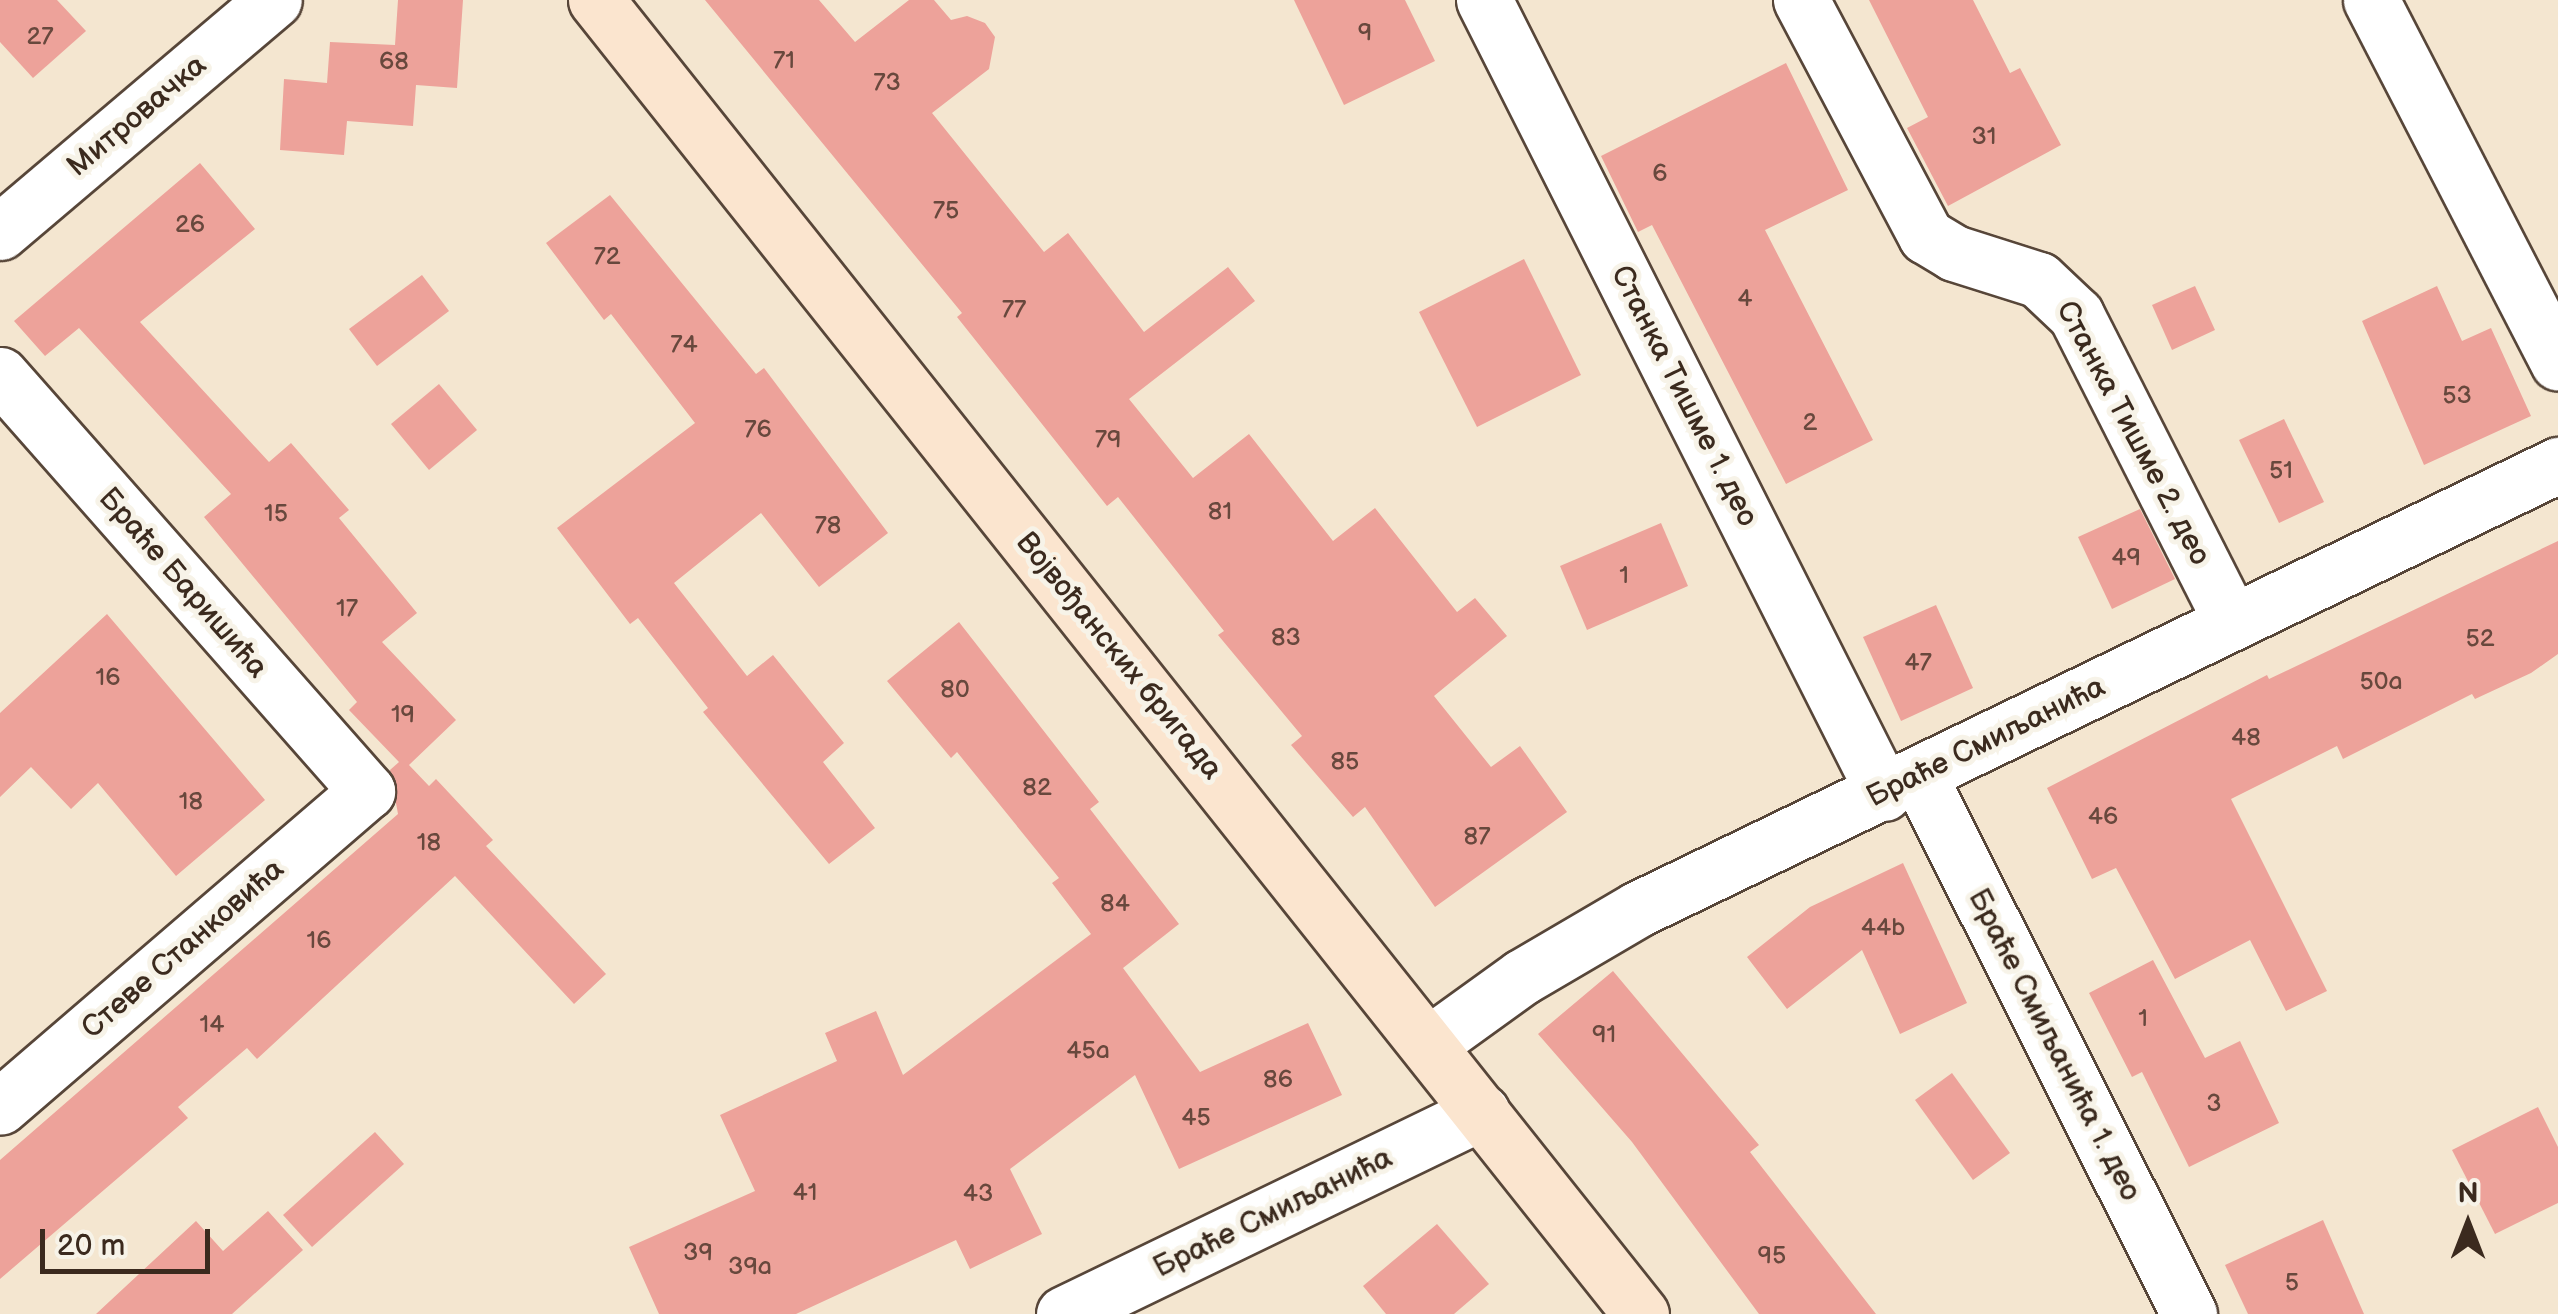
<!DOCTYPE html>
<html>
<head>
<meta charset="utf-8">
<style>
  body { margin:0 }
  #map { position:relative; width:2558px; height:1314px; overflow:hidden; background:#f4e6d0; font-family:"Balsamiq Sans",sans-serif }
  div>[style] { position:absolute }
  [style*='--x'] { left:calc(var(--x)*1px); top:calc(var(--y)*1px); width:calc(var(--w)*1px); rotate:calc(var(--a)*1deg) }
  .building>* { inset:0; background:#eda29a }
  .roads { filter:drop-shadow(2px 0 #574639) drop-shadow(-2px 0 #574639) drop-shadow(0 2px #574639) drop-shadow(0 -2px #574639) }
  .street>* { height:55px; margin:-27.5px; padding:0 27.5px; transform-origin:27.5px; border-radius:27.5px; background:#fff }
  .secondary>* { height:55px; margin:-27.5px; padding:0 27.5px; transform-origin:27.5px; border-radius:27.5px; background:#fbe5cf }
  span { translate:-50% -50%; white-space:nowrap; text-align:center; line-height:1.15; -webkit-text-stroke:10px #f7f3e8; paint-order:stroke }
  .number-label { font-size:25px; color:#68483d }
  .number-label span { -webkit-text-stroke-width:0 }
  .street-label { font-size:30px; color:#3b2a1e }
  .north { position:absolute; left:2418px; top:1174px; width:100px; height:100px; -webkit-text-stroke:8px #f7f3e8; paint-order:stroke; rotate:0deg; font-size:28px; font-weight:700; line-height:40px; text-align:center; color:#3b2a1e }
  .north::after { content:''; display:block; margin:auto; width:35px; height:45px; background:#3b2a1e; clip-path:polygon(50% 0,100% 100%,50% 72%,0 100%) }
  .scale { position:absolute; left:40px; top:1229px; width:170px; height:45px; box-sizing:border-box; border:5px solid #3b2a1e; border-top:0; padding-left:12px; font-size:30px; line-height:35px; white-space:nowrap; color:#3b2a1e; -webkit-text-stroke:8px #f7f3e8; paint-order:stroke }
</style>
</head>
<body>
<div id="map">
  <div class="building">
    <i style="clip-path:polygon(0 0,57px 0,86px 31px,33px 78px,0 42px)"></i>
    <i style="clip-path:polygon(398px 0,463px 0,457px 88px,416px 85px,413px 126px,347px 121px,344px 155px,280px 150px,284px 79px,327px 83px,330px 42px,395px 45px)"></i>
    <i style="clip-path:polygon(705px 0,819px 0,855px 42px,909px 0,934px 0,951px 20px,967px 16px,985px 23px,995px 37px,989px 69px,932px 113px,1044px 252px,1068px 233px,1144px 332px,1228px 267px,1255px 301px,1129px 399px,1193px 478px,1249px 434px,1333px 541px,1375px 508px,1457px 612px,1475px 598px,1507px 636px,1434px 696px,1491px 767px,1520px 746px,1567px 812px,1435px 907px,1365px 807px,1353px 817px,1291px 745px,1302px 736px,1218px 635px,1224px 631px,1118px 497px,1107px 506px,957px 317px,962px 313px)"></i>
    <i style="clip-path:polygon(1294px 0,1405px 0,1435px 61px,1344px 105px)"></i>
    <i style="clip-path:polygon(1869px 0,1973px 0,2010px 73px,2020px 68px,2061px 145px,1948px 206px,1907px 128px,1928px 117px)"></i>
    <i style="clip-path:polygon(1786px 63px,1848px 190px,1765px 230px,1873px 440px,1786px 484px,1652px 225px,1638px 232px,1601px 156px)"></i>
    <i style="clip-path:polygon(200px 163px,255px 229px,140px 322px,269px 462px,291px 443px,349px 510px,339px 518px,417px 613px,382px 642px,456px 720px,409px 765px,429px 786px,436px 779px,493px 840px,486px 846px,606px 974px,574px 1004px,455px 876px,257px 1059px,247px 1048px,178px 1107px,188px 1118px,0 1279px,0 1160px,398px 814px,390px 770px,399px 762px,349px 710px,357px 702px,204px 517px,231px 494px,79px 328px,45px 356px,14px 321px)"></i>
    <i style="clip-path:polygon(610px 195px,756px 374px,764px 368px,888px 533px,819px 587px,761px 513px,674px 583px,747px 676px,773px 655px,844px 743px,823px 762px,875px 828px,829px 864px,703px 712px,708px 708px,638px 618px,630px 624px,557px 528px,695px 423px,611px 314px,604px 320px,546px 243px)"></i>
    <i style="clip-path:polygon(1524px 259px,1581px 375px,1477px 427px,1419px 312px)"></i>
    <i style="clip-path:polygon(422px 275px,449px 311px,377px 366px,349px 329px)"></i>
    <i style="clip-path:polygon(2195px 286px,2215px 330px,2172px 350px,2152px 305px)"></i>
    <i style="clip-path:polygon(2437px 286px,2462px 341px,2491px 328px,2531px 416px,2424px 465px,2362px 321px)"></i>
    <i style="clip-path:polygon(439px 384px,477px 430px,429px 470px,391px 424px)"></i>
    <i style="clip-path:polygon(2284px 419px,2324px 502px,2279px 523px,2239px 440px)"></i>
    <i style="clip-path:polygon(2140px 509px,2175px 579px,2112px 609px,2078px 537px)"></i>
    <i style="clip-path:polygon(1661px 523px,1688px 586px,1587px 630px,1560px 566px)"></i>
    <i style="clip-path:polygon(2558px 541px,2558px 654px,2531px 673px,2475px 699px,2472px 694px,2343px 759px,2337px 746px,2231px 799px,2327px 991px,2286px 1011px,2250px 940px,2175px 979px,2116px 868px,2092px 879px,2047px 788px,2267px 675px,2269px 679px)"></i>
    <i style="clip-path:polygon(1936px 605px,1973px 688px,1901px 721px,1863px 637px)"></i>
    <i style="clip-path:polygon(107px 614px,265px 800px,176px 876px,98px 783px,71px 809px,31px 767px,0 797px,0 713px)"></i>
    <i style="clip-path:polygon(959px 622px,1099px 802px,1090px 809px,1179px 924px,1123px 968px,1200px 1072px,1308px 1023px,1342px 1095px,1179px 1169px,1135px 1075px,1010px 1169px,1042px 1234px,970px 1269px,956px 1240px,796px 1314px,659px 1314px,629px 1247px,755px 1191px,720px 1115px,837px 1061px,825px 1033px,876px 1011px,903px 1075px,1091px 934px,1052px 883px,1059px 878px,957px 752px,951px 758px,887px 681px)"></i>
    <i style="clip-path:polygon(1903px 863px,1967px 1003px,1900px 1034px,1862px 950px,1787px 1009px,1747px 957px,1810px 907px)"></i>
    <i style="clip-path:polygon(2153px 960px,2205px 1058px,2240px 1041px,2279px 1123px,2189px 1167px,2142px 1072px,2132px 1077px,2089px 993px)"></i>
    <i style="clip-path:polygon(1613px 971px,1759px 1145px,1750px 1152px,1876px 1314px,1759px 1314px,1632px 1142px,1538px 1034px)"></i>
    <i style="clip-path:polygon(1952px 1073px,2010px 1153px,1973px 1180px,1915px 1100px)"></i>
    <i style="clip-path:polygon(2538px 1107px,2558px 1147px,2558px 1203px,2495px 1234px,2452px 1150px)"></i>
    <i style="clip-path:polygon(375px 1132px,404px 1164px,312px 1247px,283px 1215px)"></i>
    <i style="clip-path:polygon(268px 1211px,303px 1250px,232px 1314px,96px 1314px,196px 1221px,223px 1251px)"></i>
    <i style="clip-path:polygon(2323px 1220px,2364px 1314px,2248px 1314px,2225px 1265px)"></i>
    <i style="clip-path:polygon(1437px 1224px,1489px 1284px,1454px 1314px,1386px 1314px,1363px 1286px)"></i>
  </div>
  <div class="roads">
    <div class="street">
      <i style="--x:1484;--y:0;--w:888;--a:63.23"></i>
      <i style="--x:1801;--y:0;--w:267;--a:62.1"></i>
      <i style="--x:1926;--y:236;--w:33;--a:31"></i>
      <i style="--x:1954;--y:253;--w:89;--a:17.6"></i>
      <i style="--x:2039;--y:280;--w:51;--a:43.4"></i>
      <i style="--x:2076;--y:315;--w:342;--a:63.1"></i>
      <i style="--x:2371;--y:0;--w:408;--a:62.7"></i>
      <i style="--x:0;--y:232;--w:359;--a:-40.3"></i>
      <i style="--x:0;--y:375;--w:555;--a:48.58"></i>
      <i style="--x:367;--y:791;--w:484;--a:139.3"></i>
      <i style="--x:1919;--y:776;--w:602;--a:63.35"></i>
      <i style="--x:1429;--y:1044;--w:115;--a:-35.8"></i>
      <i style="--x:1522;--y:977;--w:134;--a:-30.4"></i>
      <i style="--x:1638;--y:909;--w:1022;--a:-25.76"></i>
      <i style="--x:1064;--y:1314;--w:464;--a:-25.8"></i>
    </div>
    <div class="secondary">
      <i style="--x:596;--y:0;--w:1679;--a:51.51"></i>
    </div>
  </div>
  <div class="number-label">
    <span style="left:1365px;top:33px">9</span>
    <span style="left:40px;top:37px">27</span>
    <span style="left:784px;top:61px">71</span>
    <span style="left:394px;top:62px">68</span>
    <span style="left:887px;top:83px">73</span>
    <span style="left:1984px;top:137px">31</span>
    <span style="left:1660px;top:174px">6</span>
    <span style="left:946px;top:211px">75</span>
    <span style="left:190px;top:225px">26</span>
    <span style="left:607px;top:257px">72</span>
    <span style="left:1745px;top:299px">4</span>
    <span style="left:1014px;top:310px">77</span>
    <span style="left:684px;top:345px">74</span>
    <span style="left:2457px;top:396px">53</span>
    <span style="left:1810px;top:423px">2</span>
    <span style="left:758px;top:430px">76</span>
    <span style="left:1108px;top:440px">79</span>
    <span style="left:2281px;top:471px">51</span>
    <span style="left:1220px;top:512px">81</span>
    <span style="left:276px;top:514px">15</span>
    <span style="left:828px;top:526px">78</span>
    <span style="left:2126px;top:558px">49</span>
    <span style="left:1624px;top:576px">1</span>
    <span style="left:347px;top:609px">17</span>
    <span style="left:1286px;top:638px">83</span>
    <span style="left:2480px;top:639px">52</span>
    <span style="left:1918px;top:663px">47</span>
    <span style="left:108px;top:678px">16</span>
    <span style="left:2381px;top:682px">50a</span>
    <span style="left:955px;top:690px">80</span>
    <span style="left:403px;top:715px">19</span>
    <span style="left:2246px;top:738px">48</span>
    <span style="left:1345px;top:762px">85</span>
    <span style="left:1037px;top:788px">82</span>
    <span style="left:191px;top:802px">18</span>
    <span style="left:2103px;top:817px">46</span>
    <span style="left:1477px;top:837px">87</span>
    <span style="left:429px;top:843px">18</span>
    <span style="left:1115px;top:904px">84</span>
    <span style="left:1883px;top:928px">44b</span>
    <span style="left:319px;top:941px">16</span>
    <span style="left:2143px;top:1019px">1</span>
    <span style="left:212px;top:1025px">14</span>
    <span style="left:1604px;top:1035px">91</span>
    <span style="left:1088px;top:1051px">45a</span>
    <span style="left:1278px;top:1080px">86</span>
    <span style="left:2214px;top:1104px">3</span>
    <span style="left:1196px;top:1118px">45</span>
    <span style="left:805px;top:1193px">41</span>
    <span style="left:978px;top:1194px">43</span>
    <span style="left:698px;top:1253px">39</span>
    <span style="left:1772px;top:1256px">95</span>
    <span style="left:750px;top:1267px">39a</span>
    <span style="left:2292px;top:1283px">5</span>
  </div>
  <div class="street-label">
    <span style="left:137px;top:116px;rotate:-40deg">Митровачка</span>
    <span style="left:1684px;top:396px;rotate:63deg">Станка Тишме 1. део</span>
    <span style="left:2133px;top:433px;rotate:62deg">Станка Тишме 2. део</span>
    <span style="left:183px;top:583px;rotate:49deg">Браће Баришића</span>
    <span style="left:1119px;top:656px;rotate:51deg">Војвођанских бригада</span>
    <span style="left:1986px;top:742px;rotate:-26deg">Браће Смиљанића</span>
    <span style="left:183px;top:949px;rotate:-41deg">Стеве Станковића</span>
    <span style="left:2054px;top:1045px;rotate:63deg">Браће Смиљанића 1. део</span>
    <span style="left:1273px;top:1213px;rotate:-26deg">Браће Смиљанића</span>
  </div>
  <div class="north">N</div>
  <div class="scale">20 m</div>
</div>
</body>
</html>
